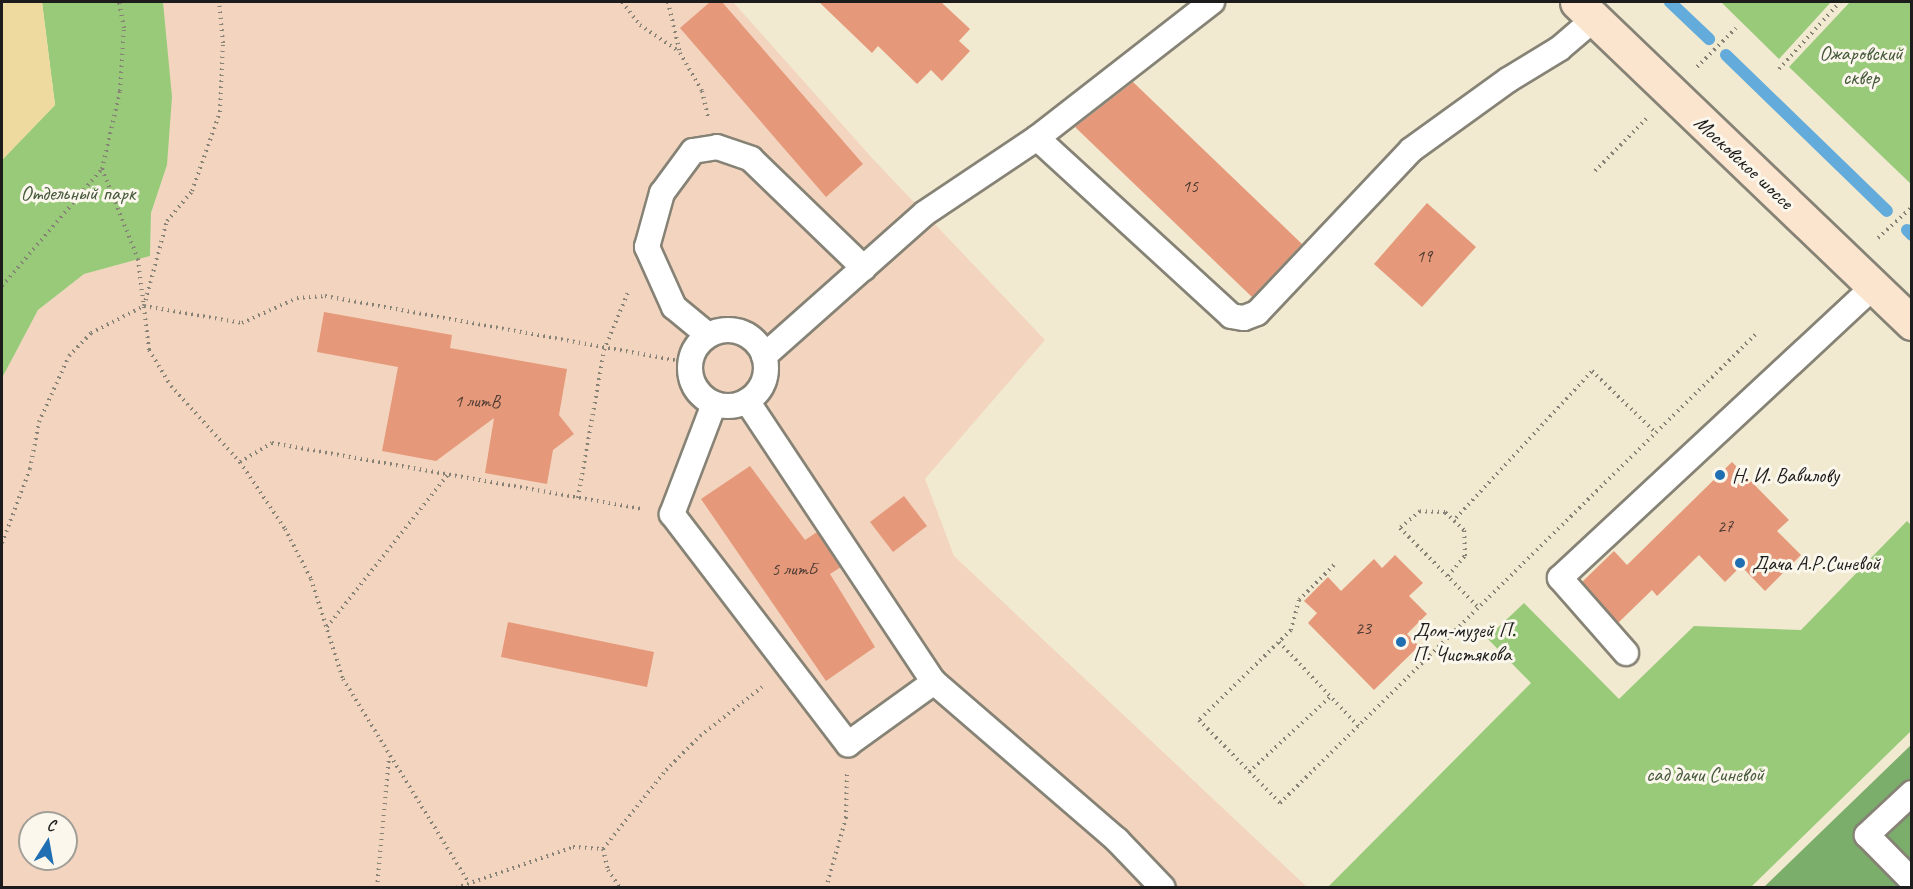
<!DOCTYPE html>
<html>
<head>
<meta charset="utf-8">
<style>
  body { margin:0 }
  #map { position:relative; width:1913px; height:889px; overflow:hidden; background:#f1ead1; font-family:Caveat,sans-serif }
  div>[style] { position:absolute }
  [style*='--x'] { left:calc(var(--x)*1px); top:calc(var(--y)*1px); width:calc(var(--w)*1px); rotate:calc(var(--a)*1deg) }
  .built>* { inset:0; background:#f3d4bf }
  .green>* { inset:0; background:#98ca7a }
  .forest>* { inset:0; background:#7aae6a }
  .sand>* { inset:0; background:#eeda9e }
  .stream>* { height:12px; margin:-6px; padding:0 6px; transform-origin:6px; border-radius:6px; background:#62abda }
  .building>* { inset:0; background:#e5997a }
  .path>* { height:4px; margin-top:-2px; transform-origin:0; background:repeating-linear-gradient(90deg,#868376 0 1.5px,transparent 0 6px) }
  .roads { filter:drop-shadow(2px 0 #868376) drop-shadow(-2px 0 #868376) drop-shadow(0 2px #868376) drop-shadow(0 -2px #868376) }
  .lane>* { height:24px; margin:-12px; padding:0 12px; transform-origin:12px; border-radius:12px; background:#fff }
  .lane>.ring { margin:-12px; padding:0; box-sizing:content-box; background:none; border:24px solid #fff; border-radius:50% }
  .secondary>* { height:33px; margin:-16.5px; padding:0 16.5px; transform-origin:16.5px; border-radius:16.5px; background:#fce5cf }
  .dots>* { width:16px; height:16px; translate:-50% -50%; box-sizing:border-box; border:3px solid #fbf7ec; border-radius:50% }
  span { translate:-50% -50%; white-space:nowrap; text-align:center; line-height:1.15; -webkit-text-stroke:6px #fbf7ec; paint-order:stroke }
  .number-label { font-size:18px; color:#4e3b34 }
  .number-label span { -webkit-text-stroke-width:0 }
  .park-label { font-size:21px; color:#47593d }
  .street-label { font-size:21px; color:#1c1c1c }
  .poi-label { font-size:21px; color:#1c1c1c }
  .left { translate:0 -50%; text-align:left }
  .frame { position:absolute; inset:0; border:3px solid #1c1c1c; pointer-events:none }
  .north { position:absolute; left:18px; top:811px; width:60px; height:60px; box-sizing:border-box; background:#fbf7ec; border:2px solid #a29f99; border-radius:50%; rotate:11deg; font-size:16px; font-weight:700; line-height:24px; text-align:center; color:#1c1c1c }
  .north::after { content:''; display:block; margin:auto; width:21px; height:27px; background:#1f6fb2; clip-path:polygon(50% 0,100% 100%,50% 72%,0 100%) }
</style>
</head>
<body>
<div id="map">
  <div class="built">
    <i style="clip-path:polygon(evenodd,163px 2px,733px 2px,872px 158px,1045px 340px,925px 479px,954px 556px,1307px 887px,2px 888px,2px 378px,38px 310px,84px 274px,150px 256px,151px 213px,167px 165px,163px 2px,30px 823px,66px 823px,66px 859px,30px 859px,30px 823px)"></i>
  </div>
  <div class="green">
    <i style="clip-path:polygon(42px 2px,163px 2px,172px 97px,167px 165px,151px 213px,150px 256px,84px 274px,38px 310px,2px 378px,2px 160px,55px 105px)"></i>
    <i style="clip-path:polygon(1721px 2px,1831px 2px,1779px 59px)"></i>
    <i style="clip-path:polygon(1850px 2px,1911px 2px,1911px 184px,1789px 67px)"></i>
    <i style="clip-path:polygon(1907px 521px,1912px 526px,1911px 731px,1751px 887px,1328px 887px,1531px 683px,1487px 638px,1524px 603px,1619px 699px,1694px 626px,1801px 630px)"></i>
  </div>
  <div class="forest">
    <i style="clip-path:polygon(1911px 745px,1911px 887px,1764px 887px)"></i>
  </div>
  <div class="sand">
    <i style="clip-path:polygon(2px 2px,42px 2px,55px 105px,2px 160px)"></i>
  </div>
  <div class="stream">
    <i style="--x:1670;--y:2;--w:54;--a:43.5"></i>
    <i style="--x:1726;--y:55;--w:224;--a:44.1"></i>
    <i style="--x:1907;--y:230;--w:7;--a:45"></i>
  </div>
  <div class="building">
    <i style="clip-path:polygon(710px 2px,722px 2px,863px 164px,826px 197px,680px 28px)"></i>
    <i style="clip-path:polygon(819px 2px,941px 2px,970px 29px,959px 41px,970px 51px,942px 81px,931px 70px,917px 84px,878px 46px,872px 53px)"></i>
    <i style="clip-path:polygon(1133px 82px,1302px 244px,1252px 297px,1075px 127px)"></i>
    <i style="clip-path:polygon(1427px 203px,1476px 247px,1422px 307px,1374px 264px)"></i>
    <i style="clip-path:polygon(324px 312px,452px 335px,450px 348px,567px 369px,559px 415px,574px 434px,553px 450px,547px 484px,485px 473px,494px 418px,436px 461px,382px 451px,398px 367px,317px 352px)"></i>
    <i style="clip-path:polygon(1732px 462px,1789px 520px,1777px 531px,1801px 555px,1765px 591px,1741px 566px,1725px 582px,1699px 555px,1657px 596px,1652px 590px,1618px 623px,1582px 582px,1614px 551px,1627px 565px)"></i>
    <i style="clip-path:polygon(750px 466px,805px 540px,817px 532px,841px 567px,830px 574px,875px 647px,826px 681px,701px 499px)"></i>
    <i style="clip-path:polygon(904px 496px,927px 526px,893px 552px,870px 522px)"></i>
    <i style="clip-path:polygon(1395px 555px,1423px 583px,1409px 596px,1427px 614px,1407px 634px,1419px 646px,1374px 690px,1308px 623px,1317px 613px,1304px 601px,1328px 577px,1341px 591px,1374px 559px,1382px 568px)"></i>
    <i style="clip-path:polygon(508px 622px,654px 652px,647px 687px,501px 657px)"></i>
  </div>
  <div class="path">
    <i style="--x:622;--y:2;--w:29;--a:52"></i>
    <i style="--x:640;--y:25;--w:48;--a:34"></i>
    <i style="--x:668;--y:2;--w:52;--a:76.8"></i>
    <i style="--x:680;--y:53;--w:44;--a:59.9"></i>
    <i style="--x:702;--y:91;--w:26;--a:77"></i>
    <i style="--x:1697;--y:67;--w:55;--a:-45"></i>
    <i style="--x:1779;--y:69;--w:91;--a:-47.7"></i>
    <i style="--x:102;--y:169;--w:97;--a:68.2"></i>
    <i style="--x:138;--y:259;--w:92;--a:83.1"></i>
    <i style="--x:149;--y:350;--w:42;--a:58.6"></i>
    <i style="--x:171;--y:386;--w:103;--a:47.8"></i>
    <i style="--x:240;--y:462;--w:81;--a:56.1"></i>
    <i style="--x:285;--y:529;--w:56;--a:62.5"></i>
    <i style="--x:311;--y:579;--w:105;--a:72.3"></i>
    <i style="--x:343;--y:679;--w:238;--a:58.3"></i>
    <i style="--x:1595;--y:171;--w:74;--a:-45.5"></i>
    <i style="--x:1878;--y:238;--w:46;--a:-42.4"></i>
    <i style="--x:2;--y:286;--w:154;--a:-49.5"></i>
    <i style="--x:102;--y:169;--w:80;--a:-77"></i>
    <i style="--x:120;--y:91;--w:63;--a:-86.4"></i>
    <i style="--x:124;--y:28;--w:26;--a:-101"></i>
    <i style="--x:144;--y:306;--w:99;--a:9.8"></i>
    <i style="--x:242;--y:323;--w:60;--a:-24.4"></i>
    <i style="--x:297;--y:298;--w:28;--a:-4"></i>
    <i style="--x:325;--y:296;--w:370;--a:10.4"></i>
    <i style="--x:240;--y:462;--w:37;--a:-31"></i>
    <i style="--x:272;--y:443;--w:376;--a:10.1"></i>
    <i style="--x:578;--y:498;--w:150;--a:-80"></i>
    <i style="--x:604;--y:350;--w:65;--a:-67.4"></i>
    <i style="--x:1456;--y:518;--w:200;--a:-47.2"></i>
    <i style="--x:1592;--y:371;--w:89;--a:44.1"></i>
    <i style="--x:2;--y:543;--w:79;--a:-69.3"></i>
    <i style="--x:30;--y:469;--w:48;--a:-79.2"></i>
    <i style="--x:39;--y:422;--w:72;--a:-65.6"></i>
    <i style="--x:69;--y:356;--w:32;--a:-46"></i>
    <i style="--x:91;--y:333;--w:59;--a:-27"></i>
    <i style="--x:144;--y:306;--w:88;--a:-74.9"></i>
    <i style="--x:167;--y:221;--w:39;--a:-50"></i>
    <i style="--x:192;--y:191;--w:84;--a:-70.5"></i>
    <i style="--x:220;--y:112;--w:69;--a:-87.5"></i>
    <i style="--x:223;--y:43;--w:41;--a:-95.6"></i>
    <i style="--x:1334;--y:565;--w:49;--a:135"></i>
    <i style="--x:1299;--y:600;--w:31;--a:105"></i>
    <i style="--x:1291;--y:630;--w:129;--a:135.6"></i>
    <i style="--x:1199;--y:720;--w:116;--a:45.7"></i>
    <i style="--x:1280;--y:803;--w:671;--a:-44.58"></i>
    <i style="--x:1448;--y:576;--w:26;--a:-50"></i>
    <i style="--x:1465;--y:556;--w:26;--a:-92"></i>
    <i style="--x:1464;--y:530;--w:26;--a:-137"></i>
    <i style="--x:1445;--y:512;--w:25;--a:-178"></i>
    <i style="--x:1420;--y:511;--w:26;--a:140"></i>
    <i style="--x:1400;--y:528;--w:112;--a:45.4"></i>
    <i style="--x:327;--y:627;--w:196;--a:-51.6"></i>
    <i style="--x:1279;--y:642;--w:117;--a:46.7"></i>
    <i style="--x:1249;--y:772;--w:112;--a:-42.8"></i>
    <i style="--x:603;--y:849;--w:22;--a:77"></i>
    <i style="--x:608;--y:870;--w:22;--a:56"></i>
    <i style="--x:377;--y:888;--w:132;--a:-84.8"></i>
    <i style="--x:456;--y:888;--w:124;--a:-19.3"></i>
    <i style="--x:573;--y:847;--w:30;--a:4"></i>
    <i style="--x:603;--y:849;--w:101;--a:-51.4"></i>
    <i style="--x:666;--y:770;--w:48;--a:-45"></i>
    <i style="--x:700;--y:736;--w:79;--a:-38.3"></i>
    <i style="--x:826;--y:888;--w:73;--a:-74.1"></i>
    <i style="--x:846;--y:818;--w:44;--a:-88.7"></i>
  </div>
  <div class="roads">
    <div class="lane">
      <i style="--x:1037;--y:138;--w:263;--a:42.5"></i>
      <i style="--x:1231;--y:316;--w:13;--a:9"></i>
      <i style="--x:1244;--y:318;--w:14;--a:-21"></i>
      <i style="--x:1257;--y:313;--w:224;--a:-46.6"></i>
      <i style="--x:1411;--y:150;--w:120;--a:-35.8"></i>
      <i style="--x:1508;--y:80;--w:60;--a:-31.3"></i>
      <i style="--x:1559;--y:49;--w:46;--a:-40.6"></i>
      <i class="ring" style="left:690px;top:330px;width:52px;height:52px"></i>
      <i style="--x:708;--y:335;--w:44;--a:-140.5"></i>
      <i style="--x:674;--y:307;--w:66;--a:-114.2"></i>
      <i style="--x:647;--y:247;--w:56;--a:-74.5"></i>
      <i style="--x:662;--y:193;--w:52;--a:-53.6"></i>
      <i style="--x:693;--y:151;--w:24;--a:-9"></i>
      <i style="--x:717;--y:147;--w:36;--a:19"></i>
      <i style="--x:751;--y:159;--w:157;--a:44"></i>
      <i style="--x:764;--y:356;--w:215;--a:-41.6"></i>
      <i style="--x:925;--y:213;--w:135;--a:-33.8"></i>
      <i style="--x:1037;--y:138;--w:222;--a:-37.9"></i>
      <i style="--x:747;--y:401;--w:338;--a:56.4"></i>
      <i style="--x:934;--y:682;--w:242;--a:40.8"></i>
      <i style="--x:1117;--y:840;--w:66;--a:46.2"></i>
      <i style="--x:714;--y:404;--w:118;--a:110.9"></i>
      <i style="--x:672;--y:514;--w:290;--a:52.6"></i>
      <i style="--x:848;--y:744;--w:106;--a:-35.8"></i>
      <i style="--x:1626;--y:653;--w:100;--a:-131.3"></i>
      <i style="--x:1560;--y:578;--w:427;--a:-42.9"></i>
      <i style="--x:1912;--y:793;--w:62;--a:137"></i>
      <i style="--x:1867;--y:835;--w:64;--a:45.6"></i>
    </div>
    <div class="secondary">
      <i style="--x:1577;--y:2;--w:464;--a:43.8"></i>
    </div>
  </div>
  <div class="dots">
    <i style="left:1720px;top:475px;background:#1f6fb2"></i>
    <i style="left:1740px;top:563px;background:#1f6fb2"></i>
    <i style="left:1401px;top:642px;background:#1f6fb2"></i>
  </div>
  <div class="number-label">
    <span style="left:1190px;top:186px">15</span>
    <span style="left:1424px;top:256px">19</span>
    <span style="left:477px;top:401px">1 литВ</span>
    <span style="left:1725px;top:526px">27</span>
    <span style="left:794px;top:569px">5 литБ</span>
    <span style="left:1363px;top:628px">23</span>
  </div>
  <div class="park-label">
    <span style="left:1861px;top:65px">Ожаровский<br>сквер</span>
    <span style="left:78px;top:193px">Отдельный парк</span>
    <span style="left:1705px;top:774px">сад дачи Синевой</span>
  </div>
  <div class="street-label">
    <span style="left:1744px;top:162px;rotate:43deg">Московское шоссе</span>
  </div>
  <div class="poi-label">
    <span class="left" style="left:1732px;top:475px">Н. И. Вавилову</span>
    <span class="left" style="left:1752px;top:563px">Дача А.Р.Синевой</span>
    <span class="left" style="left:1413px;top:642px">Дом-музей П.<br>П. Чистякова</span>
  </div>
  <div class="frame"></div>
  <div class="north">С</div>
</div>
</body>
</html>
